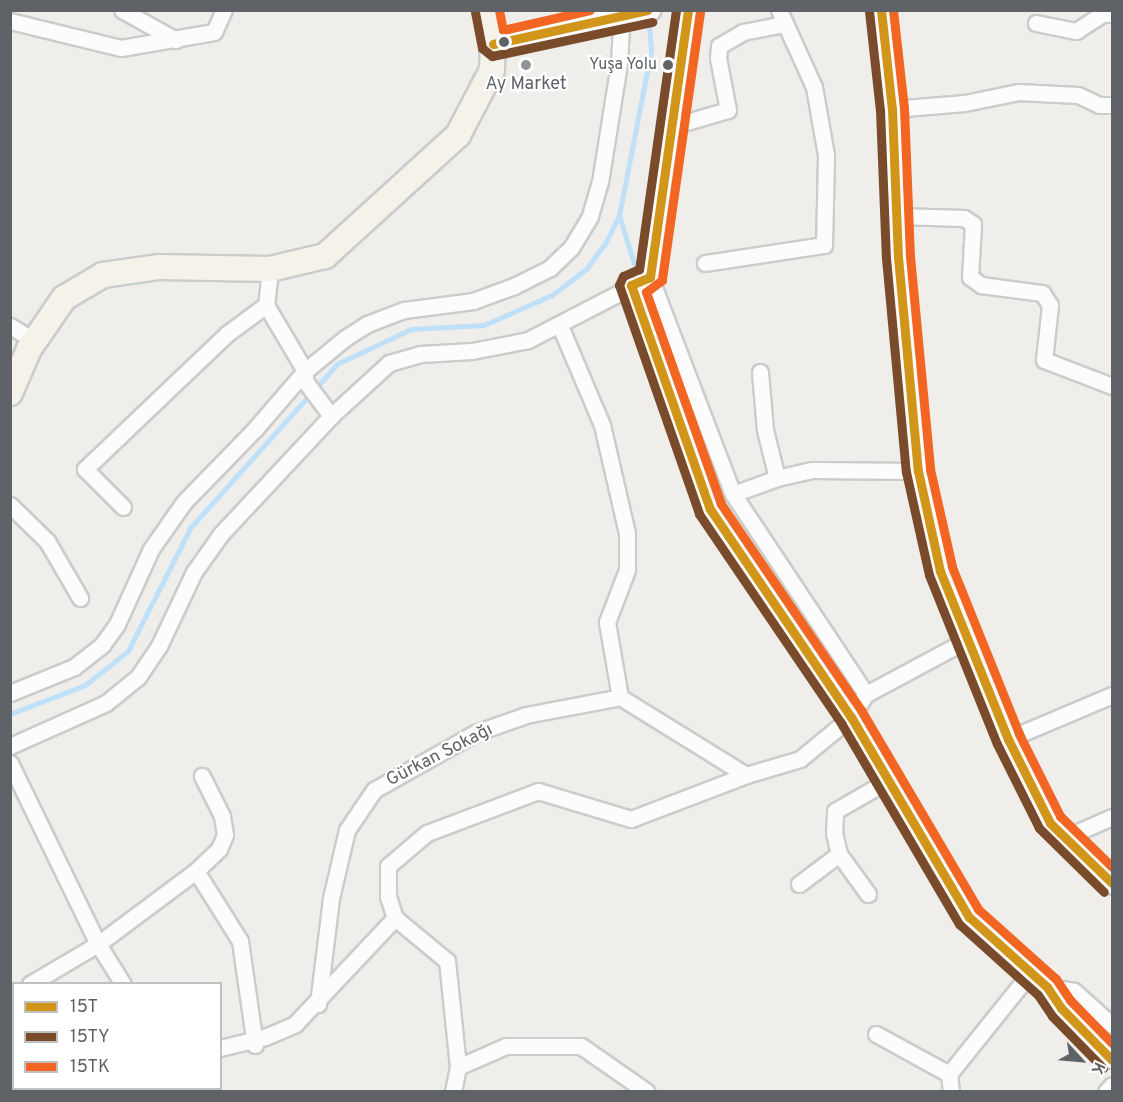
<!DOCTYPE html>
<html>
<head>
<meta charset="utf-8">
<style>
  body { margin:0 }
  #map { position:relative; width:1123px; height:1102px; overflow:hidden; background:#efeeea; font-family:Overpass,sans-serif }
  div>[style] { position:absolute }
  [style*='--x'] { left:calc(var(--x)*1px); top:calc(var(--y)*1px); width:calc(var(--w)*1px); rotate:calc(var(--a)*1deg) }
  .stream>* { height:5px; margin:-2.5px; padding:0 2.5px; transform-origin:2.5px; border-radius:2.5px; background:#bfe0f9 }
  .roads { filter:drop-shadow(2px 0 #cbcccc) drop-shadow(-2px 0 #cbcccc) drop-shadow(0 2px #cbcccc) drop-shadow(0 -2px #cbcccc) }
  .street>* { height:15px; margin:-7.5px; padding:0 7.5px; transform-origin:7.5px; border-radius:7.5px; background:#fdfcfc }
  .secondary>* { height:22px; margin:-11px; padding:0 11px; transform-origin:11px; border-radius:11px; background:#fdfcfc }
  .primary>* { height:24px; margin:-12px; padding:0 12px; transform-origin:12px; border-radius:12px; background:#f4f2e9 }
  .bus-1>* { height:9px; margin:-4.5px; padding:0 4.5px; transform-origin:4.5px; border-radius:4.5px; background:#d1951a }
  .bus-2>* { height:9px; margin:-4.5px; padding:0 4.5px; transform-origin:4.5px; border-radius:4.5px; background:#7a4b2a }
  .bus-3>* { height:9px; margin:-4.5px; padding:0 4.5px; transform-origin:4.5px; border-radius:4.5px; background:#f26522 }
  .dots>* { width:16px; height:16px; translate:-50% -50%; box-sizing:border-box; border:3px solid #fff; border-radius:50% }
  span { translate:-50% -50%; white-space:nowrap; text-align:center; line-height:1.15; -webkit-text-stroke:4.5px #fff; paint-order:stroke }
  .bus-label { font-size:16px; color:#5f6368 }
  .right { translate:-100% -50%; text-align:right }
  .poi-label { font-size:18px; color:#5f6368 }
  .street-label { font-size:18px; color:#5f6368 }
  .frame { position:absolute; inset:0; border:12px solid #5f6368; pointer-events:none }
  .legend { position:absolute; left:12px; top:982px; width:210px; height:108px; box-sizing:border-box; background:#fff; border:2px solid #bfc1c3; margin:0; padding:8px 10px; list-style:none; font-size:18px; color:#5f6368 }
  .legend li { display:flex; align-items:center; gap:12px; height:30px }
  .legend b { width:30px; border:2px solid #bfc1c3 }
  .north { position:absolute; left:1051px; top:1030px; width:60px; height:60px; -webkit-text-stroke:4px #fff; paint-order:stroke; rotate:116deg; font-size:16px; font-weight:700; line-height:24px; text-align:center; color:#5f6368 }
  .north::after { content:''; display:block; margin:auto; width:21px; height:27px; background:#5f6368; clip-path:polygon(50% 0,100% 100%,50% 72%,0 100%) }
</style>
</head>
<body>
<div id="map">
  <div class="stream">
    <i style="--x:648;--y:14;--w:37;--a:85"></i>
    <i style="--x:651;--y:51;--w:167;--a:101"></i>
    <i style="--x:619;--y:215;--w:135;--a:72.8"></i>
    <i style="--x:679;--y:398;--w:112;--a:70.1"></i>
    <i style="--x:717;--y:503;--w:228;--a:55.9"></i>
    <i style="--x:10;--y:714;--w:80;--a:-21.1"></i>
    <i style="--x:85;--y:685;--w:55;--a:-38.3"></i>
    <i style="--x:128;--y:651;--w:138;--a:-63.2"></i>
    <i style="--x:190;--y:528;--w:220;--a:-48.1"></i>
    <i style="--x:337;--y:364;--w:82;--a:-25.3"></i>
    <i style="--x:411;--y:329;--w:73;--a:-3.1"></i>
    <i style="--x:484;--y:325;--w:74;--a:-23.8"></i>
    <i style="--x:552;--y:295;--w:44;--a:-37.6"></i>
    <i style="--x:587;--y:268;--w:32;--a:-54"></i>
    <i style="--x:606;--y:242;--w:30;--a:-64"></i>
    <i style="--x:1061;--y:997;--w:68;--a:41.4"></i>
  </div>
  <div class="roads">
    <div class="street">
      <i style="--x:122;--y:10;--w:62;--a:29.1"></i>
      <i style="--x:688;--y:10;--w:270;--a:98.1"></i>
      <i style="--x:650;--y:277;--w:232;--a:69.1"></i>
      <i style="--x:733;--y:494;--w:240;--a:56.4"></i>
      <i style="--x:10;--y:21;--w:114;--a:13.7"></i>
      <i style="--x:121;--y:48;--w:94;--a:-9.8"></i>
      <i style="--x:214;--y:32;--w:24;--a:-66"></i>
      <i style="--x:1036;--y:23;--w:41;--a:11.3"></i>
      <i style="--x:1076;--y:31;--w:31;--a:-33"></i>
      <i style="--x:1102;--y:14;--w:10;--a:0"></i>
      <i style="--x:892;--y:109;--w:73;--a:-4.7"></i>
      <i style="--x:965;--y:103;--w:54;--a:-11.7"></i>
      <i style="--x:1018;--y:92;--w:60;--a:2.9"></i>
      <i style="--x:1078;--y:95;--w:23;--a:25"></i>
      <i style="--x:1099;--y:105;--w:13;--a:0"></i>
      <i style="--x:669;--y:127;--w:61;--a:-16.1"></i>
      <i style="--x:728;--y:110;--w:53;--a:-100.9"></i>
      <i style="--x:718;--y:58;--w:12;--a:-85"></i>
      <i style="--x:719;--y:46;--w:28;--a:-30"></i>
      <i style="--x:743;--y:32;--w:42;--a:-11"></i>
      <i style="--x:898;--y:216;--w:66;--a:1.7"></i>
      <i style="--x:964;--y:218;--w:11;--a:34"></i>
      <i style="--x:973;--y:224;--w:53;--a:93.2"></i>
      <i style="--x:970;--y:277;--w:14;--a:36"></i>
      <i style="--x:981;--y:285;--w:62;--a:7.5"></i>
      <i style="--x:1042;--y:293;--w:14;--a:56"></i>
      <i style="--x:1050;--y:305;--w:55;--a:96.2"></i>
      <i style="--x:1044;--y:360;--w:73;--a:20.9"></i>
      <i style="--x:705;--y:263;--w:120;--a:-8.6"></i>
      <i style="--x:824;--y:245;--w:90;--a:-88.7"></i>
      <i style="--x:826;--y:155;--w:69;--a:-100"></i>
      <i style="--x:814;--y:87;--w:85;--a:-114.4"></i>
      <i style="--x:270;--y:269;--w:36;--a:96"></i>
      <i style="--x:266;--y:305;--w:77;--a:59.4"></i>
      <i style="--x:305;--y:371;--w:10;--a:90"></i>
      <i style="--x:305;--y:381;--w:44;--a:53.4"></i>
      <i style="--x:631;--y:285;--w:238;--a:70.6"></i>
      <i style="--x:710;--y:509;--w:251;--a:55.9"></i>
      <i style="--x:851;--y:717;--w:232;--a:59.5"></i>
      <i style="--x:969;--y:917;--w:105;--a:41.9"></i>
      <i style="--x:1047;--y:987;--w:25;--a:56"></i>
      <i style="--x:1061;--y:1008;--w:73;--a:45.6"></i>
      <i style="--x:10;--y:326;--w:29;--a:31"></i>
      <i style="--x:560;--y:326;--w:108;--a:67"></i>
      <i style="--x:602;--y:425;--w:111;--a:77"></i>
      <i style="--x:627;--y:533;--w:37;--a:90"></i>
      <i style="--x:627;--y:570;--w:56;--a:111"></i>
      <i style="--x:607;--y:622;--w:76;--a:80.2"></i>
      <i style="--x:620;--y:697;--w:148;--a:31.8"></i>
      <i style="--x:746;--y:775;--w:56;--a:-16.5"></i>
      <i style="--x:800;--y:759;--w:66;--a:-39.5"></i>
      <i style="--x:851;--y:717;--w:27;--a:-57"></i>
      <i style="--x:866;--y:694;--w:112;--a:-28.2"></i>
      <i style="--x:760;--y:372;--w:58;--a:85.1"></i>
      <i style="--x:765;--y:430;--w:49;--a:76"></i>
      <i style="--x:777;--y:478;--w:36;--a:-13"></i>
      <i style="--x:812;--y:470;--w:106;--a:0.5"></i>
      <i style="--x:733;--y:494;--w:47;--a:-20"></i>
      <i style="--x:10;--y:505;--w:52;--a:44.2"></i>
      <i style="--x:47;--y:541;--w:66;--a:59.9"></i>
      <i style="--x:123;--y:507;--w:54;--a:-135"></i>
      <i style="--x:85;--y:469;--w:197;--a:-43.6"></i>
      <i style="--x:228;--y:333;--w:47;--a:-36.4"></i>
      <i style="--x:10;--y:693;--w:69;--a:-22.1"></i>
      <i style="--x:74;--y:667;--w:36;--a:-38"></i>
      <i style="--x:102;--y:645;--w:26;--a:-54"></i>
      <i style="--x:117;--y:624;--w:82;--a:-65.6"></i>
      <i style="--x:151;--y:549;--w:57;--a:-54.9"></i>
      <i style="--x:184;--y:502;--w:102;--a:-45.8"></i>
      <i style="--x:255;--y:429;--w:77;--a:-49.2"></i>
      <i style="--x:305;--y:371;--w:52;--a:-39.5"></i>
      <i style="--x:345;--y:338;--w:26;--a:-32"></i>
      <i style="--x:367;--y:324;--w:40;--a:-21"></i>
      <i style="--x:404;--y:310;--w:70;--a:-7.4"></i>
      <i style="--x:473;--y:301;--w:44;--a:-20.1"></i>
      <i style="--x:514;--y:286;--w:40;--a:-26.6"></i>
      <i style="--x:550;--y:268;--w:29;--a:-44"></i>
      <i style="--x:571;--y:248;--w:37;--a:-59"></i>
      <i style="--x:590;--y:216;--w:35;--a:-74"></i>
      <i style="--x:600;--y:182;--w:121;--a:-80.9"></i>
      <i style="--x:619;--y:63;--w:53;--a:-86.8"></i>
      <i style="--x:1008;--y:739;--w:113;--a:-22.9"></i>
      <i style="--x:10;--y:746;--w:105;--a:-24.1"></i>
      <i style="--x:106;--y:703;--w:41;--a:-39.1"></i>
      <i style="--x:138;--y:677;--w:37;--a:-56"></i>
      <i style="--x:159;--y:646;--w:82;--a:-64.7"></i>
      <i style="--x:194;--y:572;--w:47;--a:-54.6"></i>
      <i style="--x:221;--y:534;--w:161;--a:-47"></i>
      <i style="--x:331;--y:416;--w:79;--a:-42.4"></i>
      <i style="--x:389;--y:363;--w:32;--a:-16"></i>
      <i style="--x:420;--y:354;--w:52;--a:-3.3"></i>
      <i style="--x:472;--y:351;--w:57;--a:-11.1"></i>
      <i style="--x:528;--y:340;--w:137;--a:-27.3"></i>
      <i style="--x:10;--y:763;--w:201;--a:64.1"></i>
      <i style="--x:98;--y:944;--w:47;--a:58"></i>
      <i style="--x:1064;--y:838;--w:52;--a:-23.6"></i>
      <i style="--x:196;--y:871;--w:83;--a:57.8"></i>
      <i style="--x:240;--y:941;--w:105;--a:81.8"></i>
      <i style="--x:799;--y:884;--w:50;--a:-36.9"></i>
      <i style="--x:868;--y:894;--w:49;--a:-125.9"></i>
      <i style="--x:839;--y:854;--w:22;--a:-103"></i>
      <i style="--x:834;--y:833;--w:22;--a:-87"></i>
      <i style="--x:835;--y:811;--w:62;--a:-29.9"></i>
      <i style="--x:30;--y:984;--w:79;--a:-30.5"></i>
      <i style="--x:98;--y:944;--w:122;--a:-36.7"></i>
      <i style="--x:196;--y:871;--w:32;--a:-44"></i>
      <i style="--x:219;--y:849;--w:15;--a:-67"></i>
      <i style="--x:225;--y:835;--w:19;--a:-99"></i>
      <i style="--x:222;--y:816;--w:45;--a:-116.6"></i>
      <i style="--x:1047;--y:987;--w:27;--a:8"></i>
      <i style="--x:1074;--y:991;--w:51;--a:41.8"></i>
      <i style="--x:10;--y:997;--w:4;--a:-27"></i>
      <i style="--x:318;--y:1004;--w:107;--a:-83"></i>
      <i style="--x:331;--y:898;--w:70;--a:-76.8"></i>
      <i style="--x:347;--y:830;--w:48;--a:-56"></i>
      <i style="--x:374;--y:790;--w:116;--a:-29.4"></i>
      <i style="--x:475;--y:733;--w:54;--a:-19.4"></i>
      <i style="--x:526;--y:715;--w:96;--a:-10.8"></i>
      <i style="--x:876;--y:1034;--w:83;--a:28.7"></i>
      <i style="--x:220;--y:1048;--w:46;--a:-13.7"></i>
      <i style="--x:265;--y:1037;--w:33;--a:-23"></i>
      <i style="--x:295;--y:1024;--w:146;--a:-46.7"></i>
      <i style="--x:458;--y:1067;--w:52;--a:-23.6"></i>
      <i style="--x:506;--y:1046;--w:75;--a:0"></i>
      <i style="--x:581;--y:1046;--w:80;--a:34.9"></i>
      <i style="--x:173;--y:1088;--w:4;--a:90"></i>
      <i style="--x:102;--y:1092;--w:5;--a:-53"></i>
      <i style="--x:453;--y:1092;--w:25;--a:-79"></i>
      <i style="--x:458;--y:1067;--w:107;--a:-95.9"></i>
      <i style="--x:447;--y:961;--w:67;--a:-140.4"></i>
      <i style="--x:395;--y:918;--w:22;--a:-108"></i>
      <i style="--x:388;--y:897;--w:31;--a:-90"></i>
      <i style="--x:388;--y:866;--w:51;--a:-40.2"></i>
      <i style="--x:427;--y:833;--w:119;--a:-20.7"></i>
      <i style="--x:538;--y:791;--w:97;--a:16.8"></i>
      <i style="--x:631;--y:819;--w:123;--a:-20.9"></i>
      <i style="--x:951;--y:1092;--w:18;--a:-96"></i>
      <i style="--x:949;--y:1074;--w:131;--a:-51.2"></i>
      <i style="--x:1106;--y:1092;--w:9;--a:-49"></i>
    </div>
    <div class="secondary">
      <i style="--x:881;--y:10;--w:100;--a:83.7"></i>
      <i style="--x:892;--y:109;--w:148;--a:87.7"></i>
      <i style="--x:898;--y:257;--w:215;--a:84.7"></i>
      <i style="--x:918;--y:471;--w:102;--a:77.6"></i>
      <i style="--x:940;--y:571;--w:181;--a:68"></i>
      <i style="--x:1008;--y:739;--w:94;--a:63.4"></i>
      <i style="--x:1050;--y:823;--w:86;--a:44.1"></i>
      <i style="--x:493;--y:44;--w:160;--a:-12.3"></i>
    </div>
    <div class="primary">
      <i style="--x:10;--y:393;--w:48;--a:-66.6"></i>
      <i style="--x:29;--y:349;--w:62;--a:-55.5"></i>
      <i style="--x:64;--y:298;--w:45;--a:-30.5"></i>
      <i style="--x:103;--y:275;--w:57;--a:-8.1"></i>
      <i style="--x:159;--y:267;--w:111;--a:1"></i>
      <i style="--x:270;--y:269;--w:57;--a:-13.3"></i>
      <i style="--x:325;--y:256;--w:180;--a:-42.3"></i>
      <i style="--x:458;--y:135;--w:73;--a:-62.4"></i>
      <i style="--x:492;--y:70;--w:26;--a:-88"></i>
      <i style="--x:493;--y:44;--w:35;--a:-100"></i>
    </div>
  </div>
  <div class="bus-1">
    <i style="--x:688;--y:10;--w:270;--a:98.1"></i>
    <i style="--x:650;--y:277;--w:21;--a:157"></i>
    <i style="--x:631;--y:285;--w:238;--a:70.6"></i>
    <i style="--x:710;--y:509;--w:251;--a:55.9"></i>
    <i style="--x:851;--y:717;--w:232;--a:59.5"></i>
    <i style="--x:969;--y:917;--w:105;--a:41.9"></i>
    <i style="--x:1047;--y:987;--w:25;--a:56"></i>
    <i style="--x:1061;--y:1008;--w:73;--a:45.6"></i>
    <i style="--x:881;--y:10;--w:100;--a:83.7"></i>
    <i style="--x:892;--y:109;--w:148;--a:87.7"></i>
    <i style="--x:898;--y:257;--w:215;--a:84.7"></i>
    <i style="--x:918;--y:471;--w:102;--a:77.6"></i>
    <i style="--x:940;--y:571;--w:181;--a:68"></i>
    <i style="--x:1008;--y:739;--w:94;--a:63.4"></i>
    <i style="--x:1050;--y:823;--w:86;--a:44.1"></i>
    <i style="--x:493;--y:44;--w:158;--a:-12.4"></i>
  </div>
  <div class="bus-2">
    <i style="--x:676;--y:10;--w:262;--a:98.1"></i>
    <i style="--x:639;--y:269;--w:17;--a:156"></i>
    <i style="--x:623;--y:276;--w:10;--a:114"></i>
    <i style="--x:619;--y:285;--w:243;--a:70.7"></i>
    <i style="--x:699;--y:514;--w:253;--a:55.8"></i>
    <i style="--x:841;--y:723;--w:233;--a:59.6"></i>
    <i style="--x:959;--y:924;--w:106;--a:41.9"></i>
    <i style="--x:1038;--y:995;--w:25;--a:56"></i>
    <i style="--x:1052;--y:1016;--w:73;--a:45.6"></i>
    <i style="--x:869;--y:11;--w:100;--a:83.7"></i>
    <i style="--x:880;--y:110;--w:148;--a:87.7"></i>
    <i style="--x:886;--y:258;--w:215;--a:84.7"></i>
    <i style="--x:906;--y:472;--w:106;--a:77.4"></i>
    <i style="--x:929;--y:575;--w:182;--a:68.1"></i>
    <i style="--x:997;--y:744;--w:94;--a:63.4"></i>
    <i style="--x:1039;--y:828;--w:91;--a:44.6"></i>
    <i style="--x:475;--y:12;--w:37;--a:79"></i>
    <i style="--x:482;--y:48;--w:13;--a:39"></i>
    <i style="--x:492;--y:56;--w:164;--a:-12"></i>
  </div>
  <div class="bus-3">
    <i style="--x:499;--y:10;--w:20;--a:79"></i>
    <i style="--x:503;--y:30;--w:89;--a:-12.9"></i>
    <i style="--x:893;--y:10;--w:99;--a:83.6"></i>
    <i style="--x:904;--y:108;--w:148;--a:87.7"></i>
    <i style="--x:910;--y:256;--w:214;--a:84.6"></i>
    <i style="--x:930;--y:469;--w:100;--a:77.3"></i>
    <i style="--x:952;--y:567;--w:180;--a:68.1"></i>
    <i style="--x:1019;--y:734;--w:92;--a:63.4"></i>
    <i style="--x:1060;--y:816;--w:73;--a:44.4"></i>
    <i style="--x:700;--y:12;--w:271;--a:98.1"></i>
    <i style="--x:662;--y:280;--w:20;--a:143"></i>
    <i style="--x:646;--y:292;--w:225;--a:70.5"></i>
    <i style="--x:721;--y:504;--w:249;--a:55.8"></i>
    <i style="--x:861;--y:710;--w:231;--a:59.5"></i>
    <i style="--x:978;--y:909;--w:105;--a:41.9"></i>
    <i style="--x:1056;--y:979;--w:25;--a:56"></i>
    <i style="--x:1070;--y:1000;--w:60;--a:45.7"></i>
  </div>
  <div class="dots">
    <i style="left:504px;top:42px;background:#5f6368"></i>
    <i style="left:526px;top:65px;background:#919496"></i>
    <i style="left:668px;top:65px;background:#5f6368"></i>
  </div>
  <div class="bus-label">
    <span class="right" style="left:657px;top:65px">Yuşa Yolu</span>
  </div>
  <div class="poi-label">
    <span style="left:526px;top:85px">Ay Market</span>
  </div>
  <div class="street-label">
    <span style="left:440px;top:756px;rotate:-27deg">Gürkan Sokağı</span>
  </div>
  <div class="frame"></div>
  <ul class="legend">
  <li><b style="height:8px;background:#d1951a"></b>15T</li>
  <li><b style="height:8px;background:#7a4b2a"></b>15TY</li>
  <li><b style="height:8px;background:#f26522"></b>15TK</li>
  </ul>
  <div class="north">K</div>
</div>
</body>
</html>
